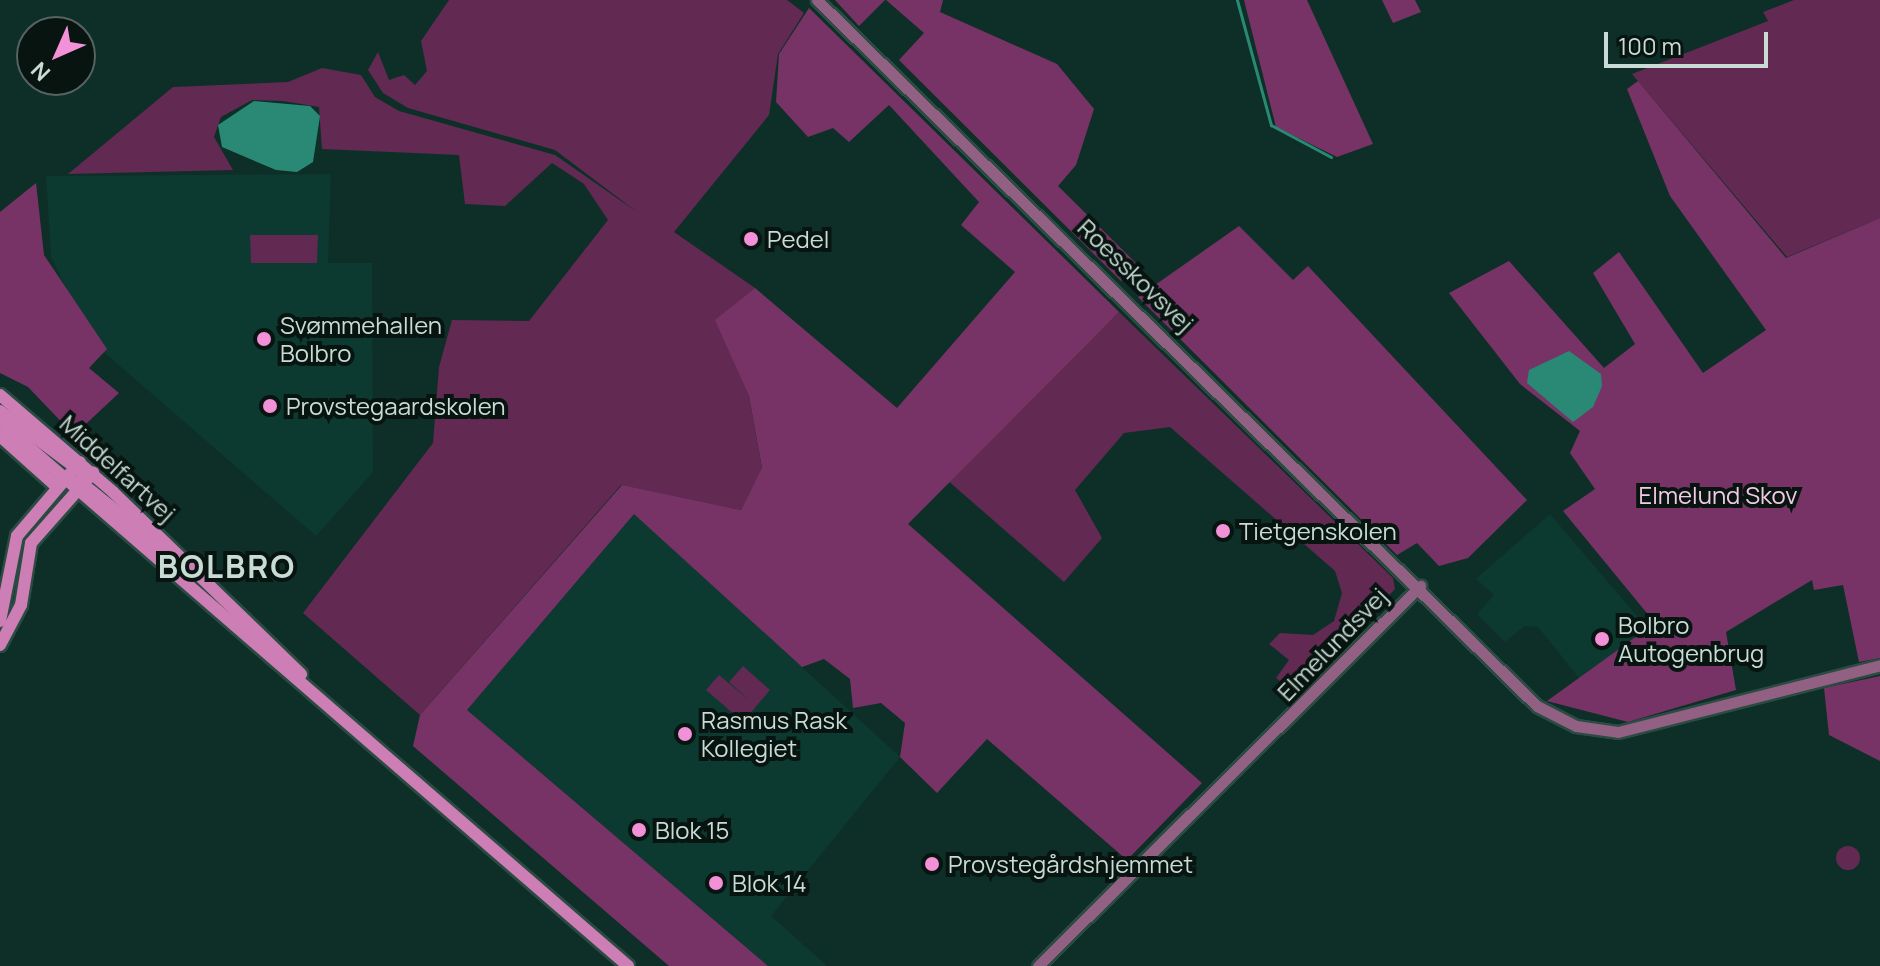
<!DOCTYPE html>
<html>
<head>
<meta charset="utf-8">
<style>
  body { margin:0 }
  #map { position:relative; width:1880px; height:966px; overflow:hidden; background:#0d2f27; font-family:Manrope,sans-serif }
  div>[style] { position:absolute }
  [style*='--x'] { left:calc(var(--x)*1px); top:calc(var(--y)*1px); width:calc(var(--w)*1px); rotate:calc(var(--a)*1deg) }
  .built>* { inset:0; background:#0c3930 }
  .green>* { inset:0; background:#622953 }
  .round { border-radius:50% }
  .forest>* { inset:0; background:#783366 }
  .water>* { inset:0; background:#298974 }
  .stream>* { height:3px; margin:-1.5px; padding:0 1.5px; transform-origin:1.5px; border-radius:1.5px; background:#298974 }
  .roads { filter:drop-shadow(2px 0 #2b4b43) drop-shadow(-2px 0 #2b4b43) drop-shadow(0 2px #2b4b43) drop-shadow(0 -2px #2b4b43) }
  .tertiary>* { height:11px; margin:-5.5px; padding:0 5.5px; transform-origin:5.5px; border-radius:5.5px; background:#916082 }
  .secondary>* { height:12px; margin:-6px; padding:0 6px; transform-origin:6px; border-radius:6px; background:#cc7eb5 }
  .dots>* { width:22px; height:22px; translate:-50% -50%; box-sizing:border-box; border:4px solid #071410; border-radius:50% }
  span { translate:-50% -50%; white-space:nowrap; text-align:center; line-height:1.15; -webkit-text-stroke:8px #071410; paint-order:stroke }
  .poi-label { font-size:24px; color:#c9dbd5 }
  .left { translate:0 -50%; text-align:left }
  .street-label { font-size:24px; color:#c9dbd5 }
  .park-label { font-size:24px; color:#f3cae5 }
  .district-label { font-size:32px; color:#c9dbd5; font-weight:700; letter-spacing:2px }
  .north { position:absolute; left:16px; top:16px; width:80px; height:80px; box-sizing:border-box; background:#071410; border:2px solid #55645f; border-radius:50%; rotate:225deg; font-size:22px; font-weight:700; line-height:32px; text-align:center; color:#c9dbd5 }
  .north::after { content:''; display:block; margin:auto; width:28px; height:36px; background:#f291d7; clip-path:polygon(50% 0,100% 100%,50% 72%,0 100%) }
  .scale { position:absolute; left:1604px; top:32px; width:164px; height:36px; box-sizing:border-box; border:4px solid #c9dbd5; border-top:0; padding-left:10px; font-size:24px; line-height:28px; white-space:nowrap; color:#c9dbd5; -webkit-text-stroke:6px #071410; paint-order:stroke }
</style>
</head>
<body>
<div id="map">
  <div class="built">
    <i style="clip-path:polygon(331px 174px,328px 263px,372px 263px,373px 472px,316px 536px,91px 341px,51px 257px,46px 176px)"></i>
    <i style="clip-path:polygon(634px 513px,900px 757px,771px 916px,827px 966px,768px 966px,467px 710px)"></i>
    <i style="clip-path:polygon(1550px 514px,1648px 629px,1579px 678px,1538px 627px,1525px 626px,1505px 642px,1477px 614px,1494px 595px,1476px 579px)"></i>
  </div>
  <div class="green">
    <i style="clip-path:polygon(449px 0,787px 0,804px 13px,778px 54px,769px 115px,674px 232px,755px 288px,716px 320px,749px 396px,762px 469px,741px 510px,621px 485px,420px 715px,303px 613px,433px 443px,439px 367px,452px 320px,529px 321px,608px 220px,584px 184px,552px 163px,505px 206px,465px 204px,459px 155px,322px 149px,319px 107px,283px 101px,252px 100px,221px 117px,214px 137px,233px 170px,68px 174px,173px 87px,288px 82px,322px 68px,361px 75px,375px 97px,399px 111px,555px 155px,637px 212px,555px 150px,408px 108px,383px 93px,368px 70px,378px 52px,389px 80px,404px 75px,415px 85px,427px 71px,421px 41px)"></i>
    <i style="clip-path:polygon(1794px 0,1880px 0,1880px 218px,1787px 257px,1632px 74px,1768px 21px,1763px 12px)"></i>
    <i style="clip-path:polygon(250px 235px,318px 235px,317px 263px,251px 263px)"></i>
    <i style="clip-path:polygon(1119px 312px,1393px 578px,1395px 589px,1296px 693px,1276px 678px,1289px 660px,1269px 644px,1280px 633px,1313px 635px,1334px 621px,1342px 593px,1335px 571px,1170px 427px,1124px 433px,1075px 490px,1102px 538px,1064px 582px,946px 479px)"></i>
    <i style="clip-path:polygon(743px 666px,770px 690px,743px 722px,706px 690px,719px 675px,749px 700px,729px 682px)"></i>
    <i class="round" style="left:1836px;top:846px;width:24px;height:24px"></i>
  </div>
  <div class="forest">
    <i style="clip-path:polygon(835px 0,885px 0,859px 26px)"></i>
    <i style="clip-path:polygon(886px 0,943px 0,940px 12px,1057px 64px,1094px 109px,1076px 165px,1058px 186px,1140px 267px,1121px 281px,899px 60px,924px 33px)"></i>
    <i style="clip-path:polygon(1244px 0,1307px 0,1373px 144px,1337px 157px,1276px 127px)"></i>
    <i style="clip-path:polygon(1382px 0,1415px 0,1421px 12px,1393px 23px)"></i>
    <i style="clip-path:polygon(809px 8px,1119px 312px,908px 524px,1202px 783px,1127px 860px,987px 739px,937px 793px,900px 757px,905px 723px,881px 703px,853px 708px,850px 679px,824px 659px,802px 667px,634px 514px,467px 710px,768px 966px,669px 966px,413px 746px,420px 715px,622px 485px,741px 510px,762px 468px,749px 396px,715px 320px,755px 288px,897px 408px,1015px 272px,961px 225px,979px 202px,889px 105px,849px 142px,833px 128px,808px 137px,776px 102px,779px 54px)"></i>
    <i style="clip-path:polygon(1638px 81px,1786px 258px,1880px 218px,1880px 658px,1859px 662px,1843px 585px,1814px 590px,1812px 580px,1726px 632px,1736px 690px,1628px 722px,1547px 701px,1655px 623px,1563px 511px,1595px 489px,1570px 453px,1580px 431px,1520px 384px,1449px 293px,1509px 261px,1604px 368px,1635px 344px,1593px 273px,1619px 252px,1703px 373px,1766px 330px,1670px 196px,1627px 89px)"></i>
    <i style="clip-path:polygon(36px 183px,44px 255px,107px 349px,89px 368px,119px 393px,74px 435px,28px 387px,0 373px,0 212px)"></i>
    <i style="clip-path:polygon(1239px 226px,1293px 280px,1308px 266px,1527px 500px,1468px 558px,1439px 566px,1417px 543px,1397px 555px,1138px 297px)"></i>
    <i style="clip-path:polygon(1880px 676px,1880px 761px,1829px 735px,1824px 688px)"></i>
  </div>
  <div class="water">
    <i style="clip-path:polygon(254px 101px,310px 106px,320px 116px,313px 162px,297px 172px,276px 170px,222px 147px,218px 125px)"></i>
    <i style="clip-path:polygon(1569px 351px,1601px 374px,1602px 386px,1593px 407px,1573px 422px,1527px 383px,1529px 370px)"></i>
  </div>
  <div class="stream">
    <i style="--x:1237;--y:0;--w:130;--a:74.8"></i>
    <i style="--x:1271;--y:125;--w:68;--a:28.1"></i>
  </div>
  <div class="roads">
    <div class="tertiary">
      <i style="--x:817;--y:0;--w:1008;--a:44.44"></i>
      <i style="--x:1537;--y:706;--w:44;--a:27.1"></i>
      <i style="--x:1576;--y:726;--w:42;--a:8.1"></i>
      <i style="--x:1618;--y:732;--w:270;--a:-14.3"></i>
      <i style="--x:1038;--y:966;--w:539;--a:-44.85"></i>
    </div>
    <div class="secondary">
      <i style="--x:0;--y:395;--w:149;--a:40.6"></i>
      <i style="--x:113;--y:492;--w:262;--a:44.1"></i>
      <i style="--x:0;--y:411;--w:100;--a:36.9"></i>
      <i style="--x:0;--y:422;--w:831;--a:40.9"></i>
      <i style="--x:0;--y:436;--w:75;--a:41.8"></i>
      <i style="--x:79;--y:481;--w:113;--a:38.9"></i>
      <i style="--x:0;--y:621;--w:87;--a:-78.7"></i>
      <i style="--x:17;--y:536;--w:97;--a:-49.6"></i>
      <i style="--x:0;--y:645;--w:45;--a:-62.3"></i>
      <i style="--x:21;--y:605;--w:63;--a:-80.8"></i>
      <i style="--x:31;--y:543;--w:94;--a:-48.5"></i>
    </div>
  </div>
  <div class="dots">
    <i style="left:751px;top:239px;background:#f291d7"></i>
    <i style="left:264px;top:339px;background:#f291d7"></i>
    <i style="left:270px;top:406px;background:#f291d7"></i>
    <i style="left:1223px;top:531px;background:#f291d7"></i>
    <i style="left:1602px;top:639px;background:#f291d7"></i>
    <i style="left:685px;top:734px;background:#f291d7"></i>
    <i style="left:639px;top:830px;background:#f291d7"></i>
    <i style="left:932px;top:864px;background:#f291d7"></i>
    <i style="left:716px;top:883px;background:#f291d7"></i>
  </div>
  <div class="poi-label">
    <span class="left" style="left:767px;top:239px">Pedel</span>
    <span class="left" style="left:280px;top:339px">Svømmehallen<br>Bolbro</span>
    <span class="left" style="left:286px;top:406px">Provstegaardskolen</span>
    <span class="left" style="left:1239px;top:531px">Tietgenskolen</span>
    <span class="left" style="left:1618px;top:639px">Bolbro<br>Autogenbrug</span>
    <span class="left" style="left:701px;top:734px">Rasmus Rask<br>Kollegiet</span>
    <span class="left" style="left:655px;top:830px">Blok 15</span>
    <span class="left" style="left:948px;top:864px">Provstegårdshjemmet</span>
    <span class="left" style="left:732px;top:883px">Blok 14</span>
  </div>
  <div class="street-label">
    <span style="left:1136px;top:275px;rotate:44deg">Roesskovsvej</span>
    <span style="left:118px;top:468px;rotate:42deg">Middelfartvej</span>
    <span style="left:1332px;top:644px;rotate:-46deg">Elmelundsvej</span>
  </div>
  <div class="park-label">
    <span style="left:1718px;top:495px">Elmelund Skov</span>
  </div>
  <div class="district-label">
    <span style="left:227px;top:566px">BOLBRO</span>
  </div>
  <div class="north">N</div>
  <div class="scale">100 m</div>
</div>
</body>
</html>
